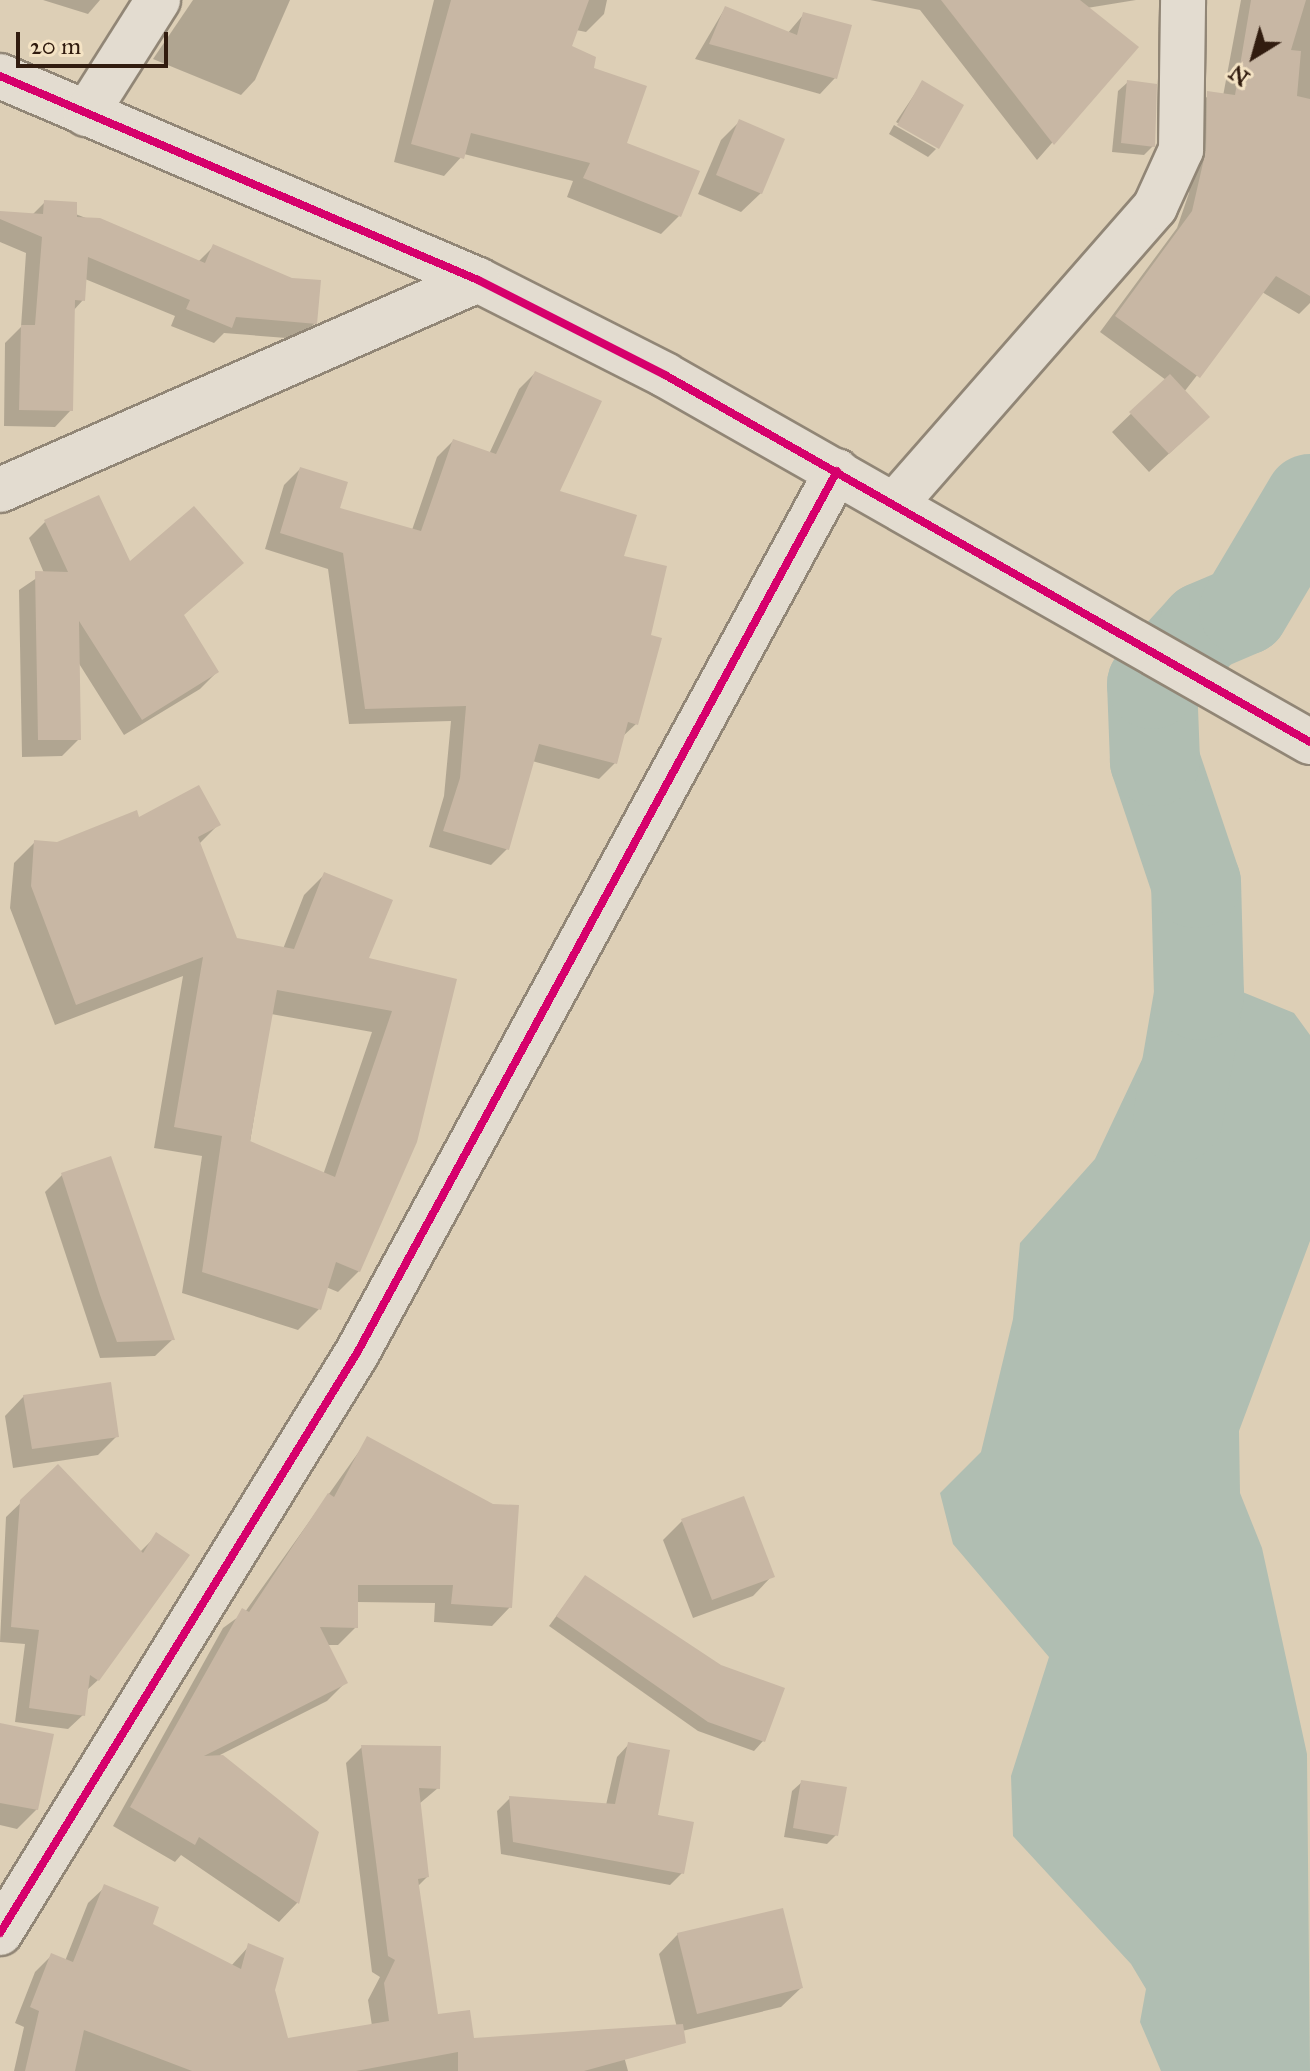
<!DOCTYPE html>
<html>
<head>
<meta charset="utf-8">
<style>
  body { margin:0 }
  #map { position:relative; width:1310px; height:2071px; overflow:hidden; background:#ddcfb6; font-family:"IM FELL Great Primer",serif }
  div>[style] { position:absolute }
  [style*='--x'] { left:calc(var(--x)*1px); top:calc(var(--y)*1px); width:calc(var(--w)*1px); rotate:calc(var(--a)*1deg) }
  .water>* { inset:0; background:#b0beb2 }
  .shadow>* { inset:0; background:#0003 }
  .river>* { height:90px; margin:-45px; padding:0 45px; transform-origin:45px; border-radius:45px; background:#b0beb2 }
  .building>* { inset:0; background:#c8b7a4 }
  .roads { filter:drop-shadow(2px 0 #918676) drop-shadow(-2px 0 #918676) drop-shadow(0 2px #918676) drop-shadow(0 -2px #918676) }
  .minor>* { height:44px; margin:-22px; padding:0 22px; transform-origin:22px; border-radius:22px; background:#e3dcd0 }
  .cycleway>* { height:8px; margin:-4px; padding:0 4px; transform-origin:4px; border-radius:4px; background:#d6006c }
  span { translate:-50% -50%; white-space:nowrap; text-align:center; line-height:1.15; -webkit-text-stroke:8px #f4e3c4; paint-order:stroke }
  .north { position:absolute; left:1214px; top:16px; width:80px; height:80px; -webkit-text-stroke:6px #f4e3c4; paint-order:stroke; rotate:217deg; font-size:22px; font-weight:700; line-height:32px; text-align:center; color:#311c0f }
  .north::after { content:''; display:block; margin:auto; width:28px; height:36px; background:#311c0f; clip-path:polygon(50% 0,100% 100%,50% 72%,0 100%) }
  .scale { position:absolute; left:16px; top:32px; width:152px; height:36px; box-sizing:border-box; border:4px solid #311c0f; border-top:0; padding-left:10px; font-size:24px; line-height:28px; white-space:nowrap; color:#311c0f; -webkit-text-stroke:6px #f4e3c4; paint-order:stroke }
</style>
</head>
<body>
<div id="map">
  <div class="water">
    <i style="clip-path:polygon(1240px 991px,1294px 1013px,1310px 1035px,1310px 1241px,1239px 1431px,1240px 1493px,1262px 1548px,1307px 1754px,1310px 2071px,1161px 2071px,1140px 2022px,1146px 1989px,1131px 1964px,1013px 1836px,1011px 1776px,1049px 1657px,953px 1544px,940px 1493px,981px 1452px,1013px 1319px,1020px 1243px,1095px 1159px,1164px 1013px,1199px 995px)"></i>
  </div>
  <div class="shadow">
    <i style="clip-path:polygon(43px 0,100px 0,88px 14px)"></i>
    <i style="clip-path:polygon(193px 0,290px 0,255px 80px,241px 95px,153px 59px)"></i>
    <i style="clip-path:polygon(434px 0,607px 0,604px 14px,586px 32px,576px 30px,570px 47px,592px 69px,625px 144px,679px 216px,661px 234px,567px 197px,573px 181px,464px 154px,444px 176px,394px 162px)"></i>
    <i style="clip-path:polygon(870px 0,1136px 0,1087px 8px,1136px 47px,1037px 160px,920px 10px)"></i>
    <i style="clip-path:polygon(1241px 0,1310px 0,1310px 303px,1299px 314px,1262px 292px,1184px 392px,1188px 436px,1149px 472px,1112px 432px,1166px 380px,1100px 332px,1177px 228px,1189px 193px,1194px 109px,1210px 94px,1223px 96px)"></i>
    <i style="clip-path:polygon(725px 8px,787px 34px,804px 14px,835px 78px,820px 94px,695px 59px)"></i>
    <i style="clip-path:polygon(1128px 82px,1153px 146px,1144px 155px,1112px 152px,1118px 91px)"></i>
    <i style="clip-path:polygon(922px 83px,937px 146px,896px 122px)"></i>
    <i style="clip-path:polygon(740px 121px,761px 193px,741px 212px,698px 194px,721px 140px)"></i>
    <i style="clip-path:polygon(894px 125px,936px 149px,928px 157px,889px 134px)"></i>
    <i style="clip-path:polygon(45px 202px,198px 262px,214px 246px,315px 323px,299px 339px,224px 333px,214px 343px,171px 326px,175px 316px,85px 279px,83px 300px,73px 311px,71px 410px,55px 427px,4px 426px,5px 343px,21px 327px,26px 253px,0 242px,0 213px,32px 215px)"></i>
    <i style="clip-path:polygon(535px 373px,558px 492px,622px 557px,649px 637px,636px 724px,621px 738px,615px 763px,599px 779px,532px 761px,507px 849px,491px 865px,429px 847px,444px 796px,451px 721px,349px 724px,328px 569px,265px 549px,284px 485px,300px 469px,338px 509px,412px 530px,437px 457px,453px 441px,489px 454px,519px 389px)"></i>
    <i style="clip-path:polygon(46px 521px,129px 564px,241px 563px,182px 616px,217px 672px,200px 689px,124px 735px,78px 662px,79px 739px,62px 756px,22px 757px,19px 590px,44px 573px,29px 538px)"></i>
    <i style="clip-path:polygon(evenodd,138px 819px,218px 825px,198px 845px,236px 940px,283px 949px,304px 895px,325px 874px,367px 960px,455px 981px,359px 1271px,338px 1292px,326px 1287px,319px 1309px,298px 1330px,182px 1293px,202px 1156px,154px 1148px,183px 976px,55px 1025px,10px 908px,14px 863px,35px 842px,57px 844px,138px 819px,271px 1014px,372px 1032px,323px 1175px,250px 1142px,271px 1014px)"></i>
    <i style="clip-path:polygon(62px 1175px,173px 1339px,155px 1356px,100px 1358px,45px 1192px)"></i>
    <i style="clip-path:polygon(24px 1396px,117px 1436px,98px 1455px,13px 1468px,5px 1416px)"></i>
    <i style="clip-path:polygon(368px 1439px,510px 1607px,492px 1626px,434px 1622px,435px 1603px,356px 1602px,356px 1627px,338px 1645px,327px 1645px,346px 1682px,327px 1701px,220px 1755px,316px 1833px,297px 1903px,279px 1922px,181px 1855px,175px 1862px,113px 1826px,223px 1628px,245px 1612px)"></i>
    <i style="clip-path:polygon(58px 1467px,140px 1552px,157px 1535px,98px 1680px,86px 1691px,83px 1715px,68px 1729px,15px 1722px,25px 1644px,0 1642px,6px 1517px)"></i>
    <i style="clip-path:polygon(682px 1521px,772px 1576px,753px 1596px,693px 1618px,663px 1540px)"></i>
    <i style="clip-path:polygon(585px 1577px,720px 1667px,763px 1741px,754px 1751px,698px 1731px,549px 1626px)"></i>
    <i style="clip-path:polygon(0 1730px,37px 1809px,17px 1829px,0 1825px)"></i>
    <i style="clip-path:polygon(629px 1744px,682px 1873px,670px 1885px,501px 1854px,497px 1811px,510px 1798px,606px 1805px,617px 1757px)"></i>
    <i style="clip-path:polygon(362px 1747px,438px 1788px,419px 1804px,427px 1877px,417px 1887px,436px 2016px,472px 2040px,617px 2031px,628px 2071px,14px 2071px,24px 2027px,15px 2023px,35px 1972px,52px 1955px,65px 1961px,88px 1903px,105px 1887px,150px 1924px,231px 1966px,249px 1946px,273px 1990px,286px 2041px,372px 2026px,368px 2000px,380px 1977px,372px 1972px,346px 1763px)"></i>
    <i style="clip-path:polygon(802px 1782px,836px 1835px,827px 1844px,784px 1837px,792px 1791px)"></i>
    <i style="clip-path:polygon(678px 1934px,801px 1988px,781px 2007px,678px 2032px,659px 1954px)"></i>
  </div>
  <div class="river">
    <i style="--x:1178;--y:1117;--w:124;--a:-80.2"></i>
    <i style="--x:1199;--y:995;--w:112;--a:-91.5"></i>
    <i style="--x:1196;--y:883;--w:129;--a:-108.6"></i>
    <i style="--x:1155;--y:761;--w:77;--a:-92.2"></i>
    <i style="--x:1152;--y:684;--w:77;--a:-47.6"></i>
    <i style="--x:1204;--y:627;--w:43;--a:-23"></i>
    <i style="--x:1244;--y:610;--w:129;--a:-59.3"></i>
  </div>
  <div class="building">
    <i style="clip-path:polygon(451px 0,589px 0,572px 46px,596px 57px,594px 68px,647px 86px,627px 143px,700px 171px,681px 217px,583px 178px,590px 163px,471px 133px,464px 159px,411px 144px)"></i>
    <i style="clip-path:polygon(941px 0,1080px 0,1139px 47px,1054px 145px)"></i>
    <i style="clip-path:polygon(1251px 0,1306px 0,1291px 50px,1301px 51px,1297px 96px,1310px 99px,1310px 296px,1276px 276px,1200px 378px,1115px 316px,1192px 211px,1206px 150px,1207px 91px,1235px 95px)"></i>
    <i style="clip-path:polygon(725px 6px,797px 35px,803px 12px,852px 25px,837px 79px,709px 44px)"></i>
    <i style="clip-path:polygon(922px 80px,964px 105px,939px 149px,897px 125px)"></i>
    <i style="clip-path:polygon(1127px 80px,1157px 84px,1155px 147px,1121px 143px)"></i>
    <i style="clip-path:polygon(739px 119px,785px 139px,762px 194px,716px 175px)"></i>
    <i style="clip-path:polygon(44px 200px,77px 202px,77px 217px,100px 218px,205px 263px,213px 244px,292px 278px,321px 280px,317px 324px,236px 317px,232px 328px,186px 309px,190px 300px,88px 257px,85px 301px,75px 300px,73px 411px,19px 410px,21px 325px,35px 325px,42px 237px,0 219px,0 211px,43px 214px)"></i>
    <i style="clip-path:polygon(535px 371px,602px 401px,560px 491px,637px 515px,624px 556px,667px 566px,651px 635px,662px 638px,638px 725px,628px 722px,617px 764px,539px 744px,509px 850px,443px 831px,460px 778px,466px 706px,365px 709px,343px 553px,280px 533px,300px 467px,348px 482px,340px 508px,421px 531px,453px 439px,496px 454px)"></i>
    <i style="clip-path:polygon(1170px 374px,1210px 417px,1169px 454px,1129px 412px)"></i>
    <i style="clip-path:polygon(99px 495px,130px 561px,194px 506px,244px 563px,184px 615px,219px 672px,142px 720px,79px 621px,81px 740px,38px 740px,35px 571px,68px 572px,44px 520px)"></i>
    <i style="clip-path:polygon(evenodd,199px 785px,221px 825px,198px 837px,237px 938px,294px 949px,324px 872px,393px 900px,369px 958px,457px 979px,417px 1142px,360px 1272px,336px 1262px,321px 1310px,202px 1272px,222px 1136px,174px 1127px,203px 957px,76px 1005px,31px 886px,34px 840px,57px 842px,137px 810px,139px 817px,199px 785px,277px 990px,392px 1011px,335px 1177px,250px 1141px,277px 990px)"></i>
    <i style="clip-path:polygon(111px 1156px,175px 1340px,117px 1342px,100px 1295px,61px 1173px)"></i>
    <i style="clip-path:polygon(111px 1382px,119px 1437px,32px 1449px,23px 1395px)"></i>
    <i style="clip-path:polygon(367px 1436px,493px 1504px,519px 1505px,512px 1608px,451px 1604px,453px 1585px,358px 1585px,358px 1628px,320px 1627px,348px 1683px,204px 1756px,223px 1755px,319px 1832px,299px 1904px,199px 1837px,195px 1845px,130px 1807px,242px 1608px,249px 1612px,328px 1493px,334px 1497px)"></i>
    <i style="clip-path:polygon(58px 1464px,143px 1553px,156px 1532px,190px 1555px,99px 1681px,90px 1675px,85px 1716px,29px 1708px,39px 1630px,11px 1627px,20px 1500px)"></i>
    <i style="clip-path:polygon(744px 1496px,775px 1577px,712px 1600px,681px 1519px)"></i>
    <i style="clip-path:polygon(585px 1575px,721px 1665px,785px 1688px,765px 1742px,708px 1722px,556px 1616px)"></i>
    <i style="clip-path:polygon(0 1723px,54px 1734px,38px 1810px,0 1803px)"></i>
    <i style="clip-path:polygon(628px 1742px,670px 1750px,658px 1815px,694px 1822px,684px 1874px,513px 1842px,509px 1796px,615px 1804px)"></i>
    <i style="clip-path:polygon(361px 1745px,441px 1746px,440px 1789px,419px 1788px,429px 1877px,418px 1879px,438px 2014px,470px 2010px,474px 2038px,683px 2024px,686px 2043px,584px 2071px,458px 2071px,458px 2052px,356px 2071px,192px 2071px,84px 2030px,75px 2071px,25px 2071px,39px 2011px,30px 2007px,51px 1953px,73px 1962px,104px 1884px,159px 1907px,153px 1924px,241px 1969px,248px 1943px,284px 1958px,275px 1990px,288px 2038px,389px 2021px,384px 1983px,395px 1960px,388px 1956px)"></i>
    <i style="clip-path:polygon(801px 1780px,847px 1787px,838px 1836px,793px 1828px)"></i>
    <i style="clip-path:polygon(783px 1908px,803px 1988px,697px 2014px,677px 1933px)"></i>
  </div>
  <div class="roads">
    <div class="minor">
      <i style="--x:0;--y:76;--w:520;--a:23.11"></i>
      <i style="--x:478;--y:280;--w:210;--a:26.9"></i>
      <i style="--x:665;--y:375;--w:742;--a:29.64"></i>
      <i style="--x:86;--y:114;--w:135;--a:-57.7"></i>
      <i style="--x:0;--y:490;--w:522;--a:-23.72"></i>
      <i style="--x:895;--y:504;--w:395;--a:-48.8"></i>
      <i style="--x:1155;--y:207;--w:63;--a:-65.5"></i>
      <i style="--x:1181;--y:150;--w:150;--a:-89.2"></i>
      <i style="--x:0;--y:1933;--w:681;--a:-58.39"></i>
      <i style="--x:357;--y:1353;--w:1004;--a:-61.44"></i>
    </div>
  </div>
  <div class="cycleway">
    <i style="--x:0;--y:76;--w:520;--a:23.11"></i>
    <i style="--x:478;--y:280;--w:210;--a:26.9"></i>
    <i style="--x:665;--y:375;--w:742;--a:29.64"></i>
    <i style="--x:0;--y:1933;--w:681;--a:-58.39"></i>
    <i style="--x:357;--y:1353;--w:1004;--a:-61.44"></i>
  </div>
  <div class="north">N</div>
  <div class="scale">20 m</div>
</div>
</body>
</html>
